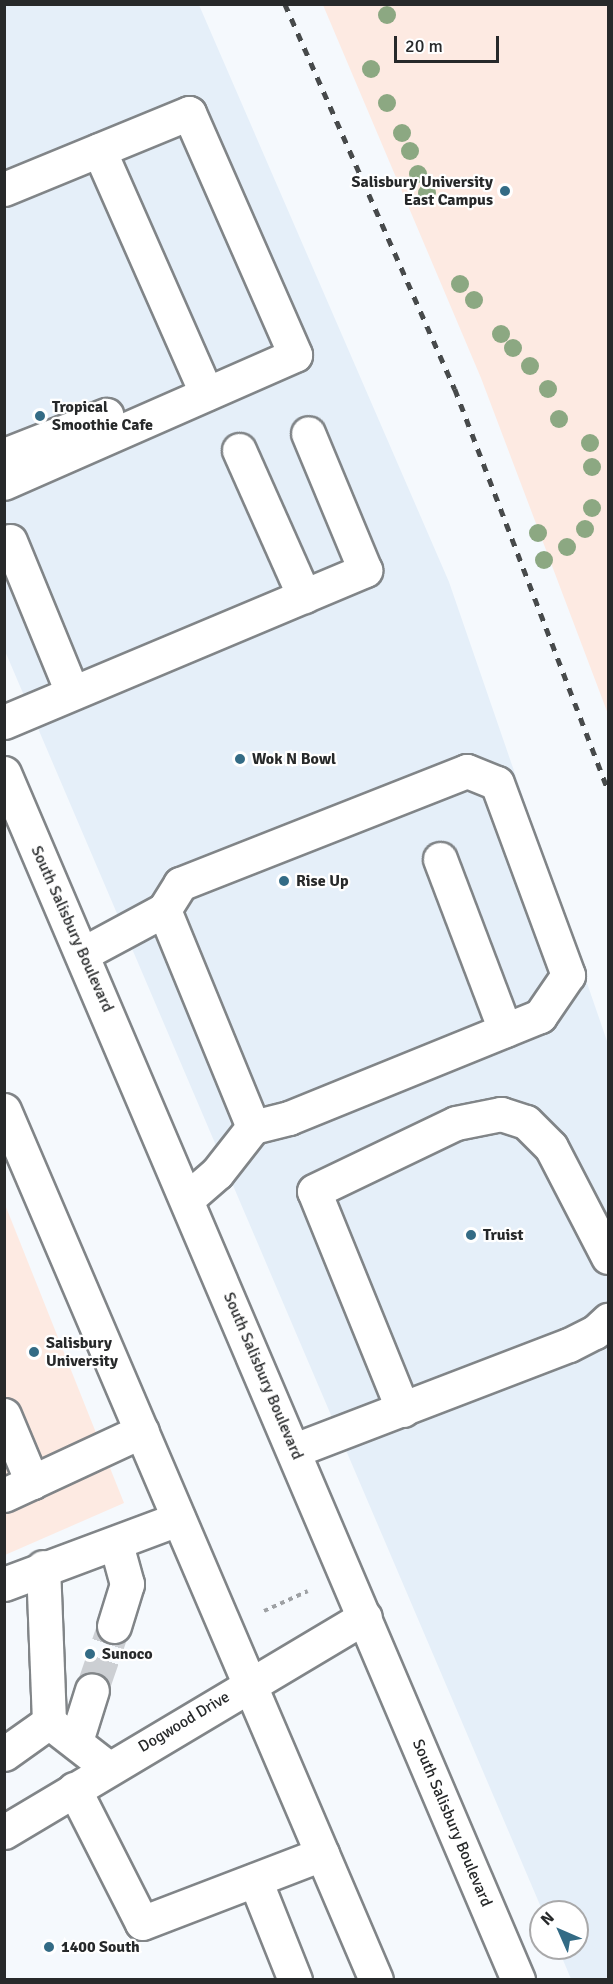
<!DOCTYPE html>
<html>
<head>
<meta charset="utf-8">
<style>
  body { margin:0 }
  #map { position:relative; width:613px; height:1984px; overflow:hidden; background:#f5f9fd; font-family:Signika,sans-serif }
  div>[style] { position:absolute }
  [style*='--x'] { left:calc(var(--x)*1px); top:calc(var(--y)*1px); width:calc(var(--w)*1px); rotate:calc(var(--a)*1deg) }
  .built>* { inset:0; background:#e5eff9 }
  .education>* { inset:0; background:#fdeae2 }
  .minor-tunnel>* { height:33px; margin-top:-16.5px; transform-origin:0; background:repeating-linear-gradient(90deg,#cccfd3 0 33px,transparent 0 49px) }
  .path>* { height:4px; margin-top:-2px; transform-origin:0; background:repeating-linear-gradient(90deg,#9ea1a4 0 4.5px,transparent 0 9px) }
  .roads { filter:drop-shadow(2px 0 #818588) drop-shadow(-2px 0 #818588) drop-shadow(0 2px #818588) drop-shadow(0 -2px #818588) }
  .minor>* { height:33px; margin:-16.5px; padding:0 16.5px; transform-origin:16.5px; border-radius:16.5px; background:#fff }
  .major>* { height:33px; margin:-16.5px; padding:0 16.5px; transform-origin:16.5px; border-radius:16.5px; background:#fff }
  .rail>* { height:4.5px; margin-top:-2.25px; transform-origin:0; background:repeating-linear-gradient(90deg,#474a4b 0 8px,transparent 0 16px) }
  .trees>* { width:18px; height:18px; margin:-9px; border-radius:50%; background:#8ca882 }
  .dots>* { width:16px; height:16px; translate:-50% -50%; box-sizing:border-box; border:3px solid #fff; border-radius:50% }
  span { translate:-50% -50%; white-space:nowrap; text-align:center; line-height:1.15; -webkit-text-stroke:4.5px #fff; paint-order:stroke }
  .poi-label { font-size:16px; color:#27292a; font-weight:700 }
  .right { translate:-100% -50%; text-align:right }
  .left { translate:0 -50%; text-align:left }
  .street-label { font-size:16px; color:#27292a }
  .frame { position:absolute; inset:0; border:6px solid #27292a; pointer-events:none }
  .north { position:absolute; left:529px; top:1900px; width:60px; height:60px; box-sizing:border-box; background:#fff; border:2px solid #a9a9aa; border-radius:50%; rotate:315deg; font-size:16px; font-weight:700; line-height:24px; text-align:center; color:#27292a }
  .north::after { content:''; display:block; margin:auto; width:21px; height:27px; background:#336b85; clip-path:polygon(50% 0,100% 100%,50% 72%,0 100%) }
  .scale { position:absolute; left:394px; top:36px; width:105px; height:27px; box-sizing:border-box; border:3px solid #27292a; border-top:0; padding-left:8px; font-size:18px; line-height:21px; white-space:nowrap; color:#27292a; -webkit-text-stroke:4px #fff; paint-order:stroke }
</style>
</head>
<body>
<div id="map">
  <div class="built">
    <i style="clip-path:polygon(4px 5px,199px 5px,449px 582px,608px 1044px,608px 1979px,571px 1979px,558px 1948px,577px 1948px,577px 1912px,543px 1912px,5px 651px)"></i>
  </div>
  <div class="education">
    <i style="clip-path:polygon(323px 5px,608px 5px,608px 714px,481px 378px)"></i>
    <i style="clip-path:polygon(4px 1202px,124px 1503px,5px 1555px,4px 1555px)"></i>
  </div>
  <div class="minor-tunnel">
    <i style="--x:92;--y:1690;--w:68;--a:-71"></i>
  </div>
  <div class="path">
    <i style="--x:264;--y:1611;--w:48;--a:-24.4"></i>
  </div>
  <div class="roads">
    <div class="minor">
      <i style="--x:99;--y:150;--w:266;--a:66.2"></i>
      <i style="--x:4;--y:189;--w:200;--a:-22.3"></i>
      <i style="--x:189;--y:113;--w:264;--a:66.3"></i>
      <i style="--x:295;--y:355;--w:318;--a:156.3"></i>
      <i style="--x:239;--y:450;--w:160;--a:66"></i>
      <i style="--x:4;--y:455;--w:110;--a:-21.4"></i>
      <i style="--x:10;--y:541;--w:163;--a:67.7"></i>
      <i style="--x:4;--y:722;--w:392;--a:-22.8"></i>
      <i style="--x:365;--y:570;--w:148;--a:-112.6"></i>
      <i style="--x:440;--y:859;--w:183;--a:69.2"></i>
      <i style="--x:84;--y:953;--w:91;--a:-28.3"></i>
      <i style="--x:164;--y:910;--w:31;--a:-58"></i>
      <i style="--x:180;--y:884;--w:308;--a:-21.5"></i>
      <i style="--x:467;--y:771;--w:32;--a:22"></i>
      <i style="--x:497;--y:783;--w:205;--a:69.7"></i>
      <i style="--x:568;--y:975;--w:50;--a:124.3"></i>
      <i style="--x:540;--y:1016;--w:271;--a:157.9"></i>
      <i style="--x:289;--y:1118;--w:37;--a:166"></i>
      <i style="--x:253;--y:1127;--w:235;--a:-112.3"></i>
      <i style="--x:187;--y:1199;--w:40;--a:-41"></i>
      <i style="--x:217;--y:1173;--w:58;--a:-52"></i>
      <i style="--x:403;--y:1410;--w:236;--a:-112.1"></i>
      <i style="--x:314;--y:1191;--w:157;--a:-25.6"></i>
      <i style="--x:456;--y:1123;--w:46;--a:-11.3"></i>
      <i style="--x:501;--y:1114;--w:26;--a:18"></i>
      <i style="--x:526;--y:1122;--w:35;--a:45"></i>
      <i style="--x:551;--y:1147;--w:124;--a:62.6"></i>
      <i style="--x:4;--y:1415;--w:73;--a:67.3"></i>
      <i style="--x:32;--y:1482;--w:31;--a:155"></i>
      <i style="--x:295;--y:1450;--w:293;--a:-21"></i>
      <i style="--x:569;--y:1345;--w:29;--a:-27"></i>
      <i style="--x:595;--y:1332;--w:18;--a:-43"></i>
      <i style="--x:32;--y:1482;--w:121;--a:-24.9"></i>
      <i style="--x:4;--y:1584;--w:186;--a:-20.5"></i>
      <i style="--x:114;--y:1626;--w:44;--a:-72.8"></i>
      <i style="--x:127;--y:1584;--w:41;--a:-105.4"></i>
      <i style="--x:49;--y:1722;--w:75;--a:37.9"></i>
      <i style="--x:76;--y:1741;--w:53;--a:-72.6"></i>
      <i style="--x:4;--y:1754;--w:55;--a:-35.4"></i>
      <i style="--x:49;--y:1722;--w:155;--a:-92.2"></i>
      <i style="--x:74;--y:1789;--w:150;--a:63.1"></i>
      <i style="--x:142;--y:1923;--w:193;--a:-21"></i>
      <i style="--x:4;--y:1832;--w:420;--a:-30.8"></i>
      <i style="--x:255;--y:1880;--w:108;--a:68.2"></i>
    </div>
    <div class="major">
      <i style="--x:4;--y:773;--w:1312;--a:66.93"></i>
      <i style="--x:4;--y:1110;--w:946;--a:66.85"></i>
    </div>
  </div>
  <div class="rail">
    <i style="--x:285;--y:4;--w:421;--a:66.2"></i>
    <i style="--x:455;--y:389;--w:429;--a:69.1"></i>
  </div>
  <div class="trees">
    <i style="left:387px;top:15px"></i>
    <i style="left:371px;top:69px"></i>
    <i style="left:387px;top:103px"></i>
    <i style="left:402px;top:133px"></i>
    <i style="left:410px;top:151px"></i>
    <i style="left:418px;top:174px"></i>
    <i style="left:427px;top:193px"></i>
    <i style="left:460px;top:284px"></i>
    <i style="left:474px;top:300px"></i>
    <i style="left:501px;top:334px"></i>
    <i style="left:513px;top:348px"></i>
    <i style="left:530px;top:366px"></i>
    <i style="left:548px;top:389px"></i>
    <i style="left:559px;top:419px"></i>
    <i style="left:590px;top:443px"></i>
    <i style="left:592px;top:467px"></i>
    <i style="left:592px;top:508px"></i>
    <i style="left:585px;top:529px"></i>
    <i style="left:538px;top:533px"></i>
    <i style="left:567px;top:547px"></i>
    <i style="left:544px;top:560px"></i>
  </div>
  <div class="dots">
    <i style="left:505px;top:191px;background:#336b85"></i>
    <i style="left:40px;top:416px;background:#336b85"></i>
    <i style="left:240px;top:759px;background:#336b85"></i>
    <i style="left:284px;top:881px;background:#336b85"></i>
    <i style="left:471px;top:1235px;background:#336b85"></i>
    <i style="left:34px;top:1352px;background:#336b85"></i>
    <i style="left:90px;top:1654px;background:#336b85"></i>
    <i style="left:49px;top:1947px;background:#336b85"></i>
  </div>
  <div class="poi-label">
    <span class="right" style="left:493px;top:191px">Salisbury University<br>East Campus</span>
    <span class="left" style="left:52px;top:416px">Tropical<br>Smoothie Cafe</span>
    <span class="left" style="left:252px;top:759px">Wok N Bowl</span>
    <span class="left" style="left:296px;top:881px">Rise Up</span>
    <span class="left" style="left:483px;top:1235px">Truist</span>
    <span class="left" style="left:46px;top:1352px">Salisbury<br>University</span>
    <span class="left" style="left:102px;top:1654px">Sunoco</span>
    <span class="left" style="left:61px;top:1947px">1400 South</span>
  </div>
  <div class="street-label">
    <span style="left:72px;top:929px;rotate:66deg">South Salisbury Boulevard</span>
    <span style="left:263px;top:1376px;rotate:67deg">South Salisbury Boulevard</span>
    <span style="left:184px;top:1722px;rotate:-31deg">Dogwood Drive</span>
    <span style="left:452px;top:1823px;rotate:67deg">South Salisbury Boulevard</span>
  </div>
  <div class="frame"></div>
  <div class="north">N</div>
  <div class="scale">20 m</div>
</div>
</body>
</html>
